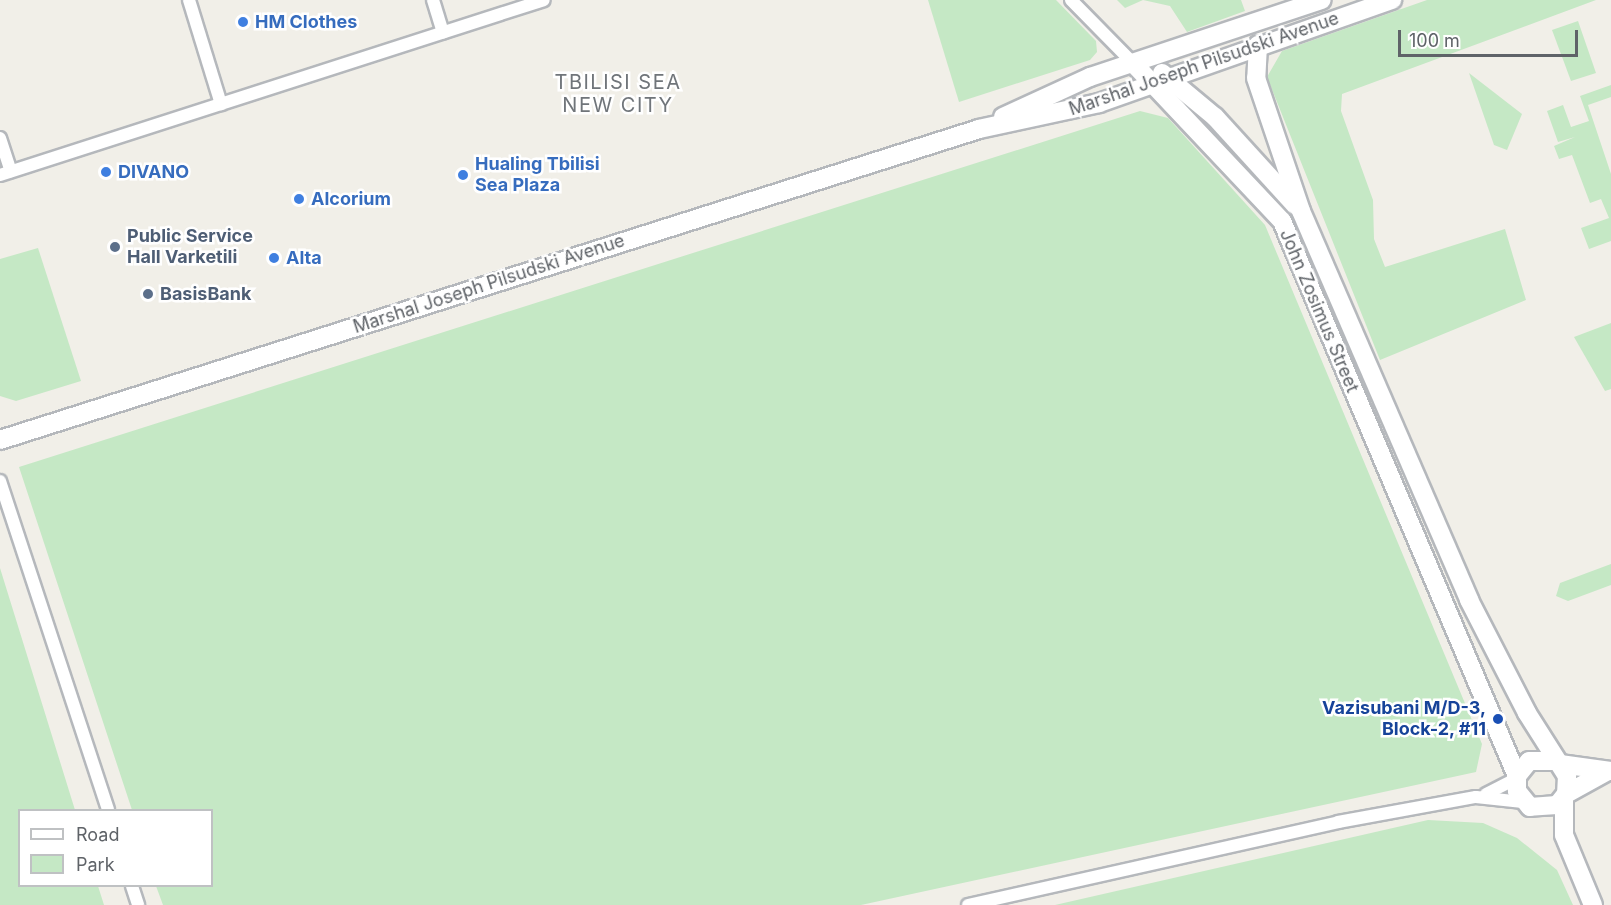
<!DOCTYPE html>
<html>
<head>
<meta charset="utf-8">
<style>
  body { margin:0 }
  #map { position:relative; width:1611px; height:905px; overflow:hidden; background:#f1efe8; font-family:Inter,sans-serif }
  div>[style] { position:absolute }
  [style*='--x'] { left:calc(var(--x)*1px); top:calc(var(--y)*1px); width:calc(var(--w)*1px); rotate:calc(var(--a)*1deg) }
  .green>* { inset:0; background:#c5e8c5 }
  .roads { filter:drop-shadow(2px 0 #b5b8bc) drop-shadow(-2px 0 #b5b8bc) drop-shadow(0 2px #b5b8bc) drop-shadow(0 -2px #b5b8bc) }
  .street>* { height:12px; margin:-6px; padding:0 6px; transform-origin:6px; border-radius:6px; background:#fff }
  .secondary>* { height:18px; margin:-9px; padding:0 9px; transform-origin:9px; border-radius:9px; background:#fff }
  .dots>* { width:16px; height:16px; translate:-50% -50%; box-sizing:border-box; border:3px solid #fff; border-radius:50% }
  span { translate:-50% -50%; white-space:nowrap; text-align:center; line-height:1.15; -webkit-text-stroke:5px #fff; paint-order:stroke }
  .shop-label { font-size:18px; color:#366cbe; font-weight:700 }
  .left { translate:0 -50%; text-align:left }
  .street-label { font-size:18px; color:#5f6368 }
  .service-label { font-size:18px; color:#4e5e75; font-weight:700 }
  .transit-label { font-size:18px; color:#164399; font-weight:700 }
  .right { translate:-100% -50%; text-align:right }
  .neighbourhood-label { font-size:20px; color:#70757a; letter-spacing:1.5px }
  .legend { position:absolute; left:18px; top:809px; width:195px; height:78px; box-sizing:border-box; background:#fff; border:2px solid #bfc1c3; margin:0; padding:8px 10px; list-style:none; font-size:18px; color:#5f6368 }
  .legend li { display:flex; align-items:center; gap:12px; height:30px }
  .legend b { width:30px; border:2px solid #bfc1c3 }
  .scale { position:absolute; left:1398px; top:30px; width:180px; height:27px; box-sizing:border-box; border:3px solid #5f6368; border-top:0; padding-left:8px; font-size:18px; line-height:21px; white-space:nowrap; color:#5f6368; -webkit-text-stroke:4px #fff; paint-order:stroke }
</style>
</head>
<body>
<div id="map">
  <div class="green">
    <i style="clip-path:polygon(928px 0,1056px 0,1096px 41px,1097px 52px,1090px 60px,959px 102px)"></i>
    <i style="clip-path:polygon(1117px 0,1241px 0,1245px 11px,1187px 32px,1170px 6px,1143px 0,1125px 8px)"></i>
    <i style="clip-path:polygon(1427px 0,1596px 0,1342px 94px,1341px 111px,1373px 200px,1374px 239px,1385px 267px,1505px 229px,1526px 300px,1380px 360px,1267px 77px,1282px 51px)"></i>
    <i style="clip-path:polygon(1578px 21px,1596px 73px,1571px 81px,1552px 30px)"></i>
    <i style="clip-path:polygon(1469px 73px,1522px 114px,1507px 150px,1494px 145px)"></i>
    <i style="clip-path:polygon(1611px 85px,1611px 97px,1588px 105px,1611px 174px,1611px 241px,1589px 249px,1581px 228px,1609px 218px,1601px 199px,1590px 203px,1572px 155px,1559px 159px,1554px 146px,1575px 137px,1558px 142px,1547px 111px,1563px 105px,1571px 127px,1589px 121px,1580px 96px)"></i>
    <i style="clip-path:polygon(1140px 111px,1168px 118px,1265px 225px,1482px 744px,1476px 772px,861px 905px,163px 905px,156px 886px,212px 886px,212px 810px,132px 810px,19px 467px)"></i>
    <i style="clip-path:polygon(38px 248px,81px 381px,16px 401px,0 396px,0 259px)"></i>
    <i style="clip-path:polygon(1611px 323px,1611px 389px,1605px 391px,1574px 337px)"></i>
    <i style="clip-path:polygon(1611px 564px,1611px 585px,1568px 601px,1556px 596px,1560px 583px)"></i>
    <i style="clip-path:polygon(0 568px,75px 810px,20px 810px,20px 886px,98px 886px,104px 905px,0 905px)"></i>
    <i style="clip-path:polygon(1428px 820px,1483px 823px,1517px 838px,1557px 870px,1573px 905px,1055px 905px)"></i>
  </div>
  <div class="roads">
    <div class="street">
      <i style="--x:189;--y:0;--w:109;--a:72.9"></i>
      <i style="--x:433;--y:0;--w:34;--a:73"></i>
      <i style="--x:1071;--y:0;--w:88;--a:45.5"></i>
      <i style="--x:0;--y:138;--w:35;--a:72"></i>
      <i style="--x:0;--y:175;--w:571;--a:-17.83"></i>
      <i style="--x:0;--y:481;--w:346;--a:71.8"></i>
      <i style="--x:1486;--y:794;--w:34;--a:-27"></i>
      <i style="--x:132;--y:886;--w:20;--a:72"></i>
      <i style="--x:968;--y:905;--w:379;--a:-12.6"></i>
      <i style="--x:1338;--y:822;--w:140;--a:-10.3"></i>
      <i style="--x:1476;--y:797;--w:47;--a:6.1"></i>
    </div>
    <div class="secondary">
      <i style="--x:1258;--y:45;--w:33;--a:93"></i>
      <i style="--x:1256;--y:78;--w:140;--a:71.3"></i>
      <i style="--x:1301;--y:211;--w:424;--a:66.6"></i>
      <i style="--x:1469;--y:600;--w:127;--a:62.8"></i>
      <i style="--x:1527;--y:713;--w:75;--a:57.6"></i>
      <i style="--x:1567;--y:776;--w:18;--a:93"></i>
      <i style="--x:1566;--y:794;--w:14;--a:129"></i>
      <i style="--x:1557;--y:805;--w:27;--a:176"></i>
      <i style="--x:1530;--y:807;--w:21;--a:-129"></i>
      <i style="--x:1517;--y:791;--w:15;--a:-90"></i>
      <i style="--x:1517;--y:776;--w:19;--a:-51"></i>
      <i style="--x:1529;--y:761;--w:27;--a:0"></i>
      <i style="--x:1133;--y:63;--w:217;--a:46.7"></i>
      <i style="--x:1282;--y:221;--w:603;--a:67.05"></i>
      <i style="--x:1162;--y:73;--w:69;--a:39.7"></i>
      <i style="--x:1215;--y:117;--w:119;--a:47.7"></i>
      <i style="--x:1003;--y:117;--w:96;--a:-24.7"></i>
      <i style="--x:1090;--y:77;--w:244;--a:-18.4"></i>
      <i style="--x:0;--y:440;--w:1027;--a:-17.62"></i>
      <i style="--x:979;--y:129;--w:123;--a:-12.2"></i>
      <i style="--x:1099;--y:103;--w:311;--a:-19.4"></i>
      <i style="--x:1560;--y:764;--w:51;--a:7.8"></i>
      <i style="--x:1566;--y:794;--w:48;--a:-28.7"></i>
      <i style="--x:1564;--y:798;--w:37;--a:90"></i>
      <i style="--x:1564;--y:835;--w:76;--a:67.5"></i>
    </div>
  </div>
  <div class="dots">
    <i style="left:243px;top:22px;background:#3f7fe0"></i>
    <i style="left:106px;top:172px;background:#3f7fe0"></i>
    <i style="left:463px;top:175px;background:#3f7fe0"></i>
    <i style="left:299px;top:199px;background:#3f7fe0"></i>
    <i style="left:115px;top:247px;background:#5c6f8a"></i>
    <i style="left:274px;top:258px;background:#3f7fe0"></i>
    <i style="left:148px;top:294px;background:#5c6f8a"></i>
    <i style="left:1498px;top:719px;background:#1a4fb4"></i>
  </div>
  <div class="shop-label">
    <span class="left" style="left:255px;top:22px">HM Clothes</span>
    <span class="left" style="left:475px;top:175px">Hualing Tbilisi<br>Sea Plaza</span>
    <span class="left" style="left:118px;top:172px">DIVANO</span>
    <span class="left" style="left:311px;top:199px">Alcorium</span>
    <span class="left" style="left:286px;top:258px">Alta</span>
  </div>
  <div class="street-label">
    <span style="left:1204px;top:64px;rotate:-19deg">Marshal Joseph Pilsudski Avenue</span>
    <span style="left:489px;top:284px;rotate:-18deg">Marshal Joseph Pilsudski Avenue</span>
    <span style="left:1319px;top:311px;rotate:67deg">John Zosimus Street</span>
  </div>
  <div class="service-label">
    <span class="left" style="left:127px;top:247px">Public Service<br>Hall Varketili</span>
    <span class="left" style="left:160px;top:294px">BasisBank</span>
  </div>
  <div class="transit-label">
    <span class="right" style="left:1486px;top:719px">Vazisubani M/D-3,<br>Block-2, #11</span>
  </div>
  <div class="neighbourhood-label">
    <span style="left:618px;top:94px">TBILISI SEA<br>NEW CITY</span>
  </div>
  <ul class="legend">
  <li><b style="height:8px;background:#fff"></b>Road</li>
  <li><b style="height:16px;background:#c5e8c5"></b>Park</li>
  </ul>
  <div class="scale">100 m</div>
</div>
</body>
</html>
